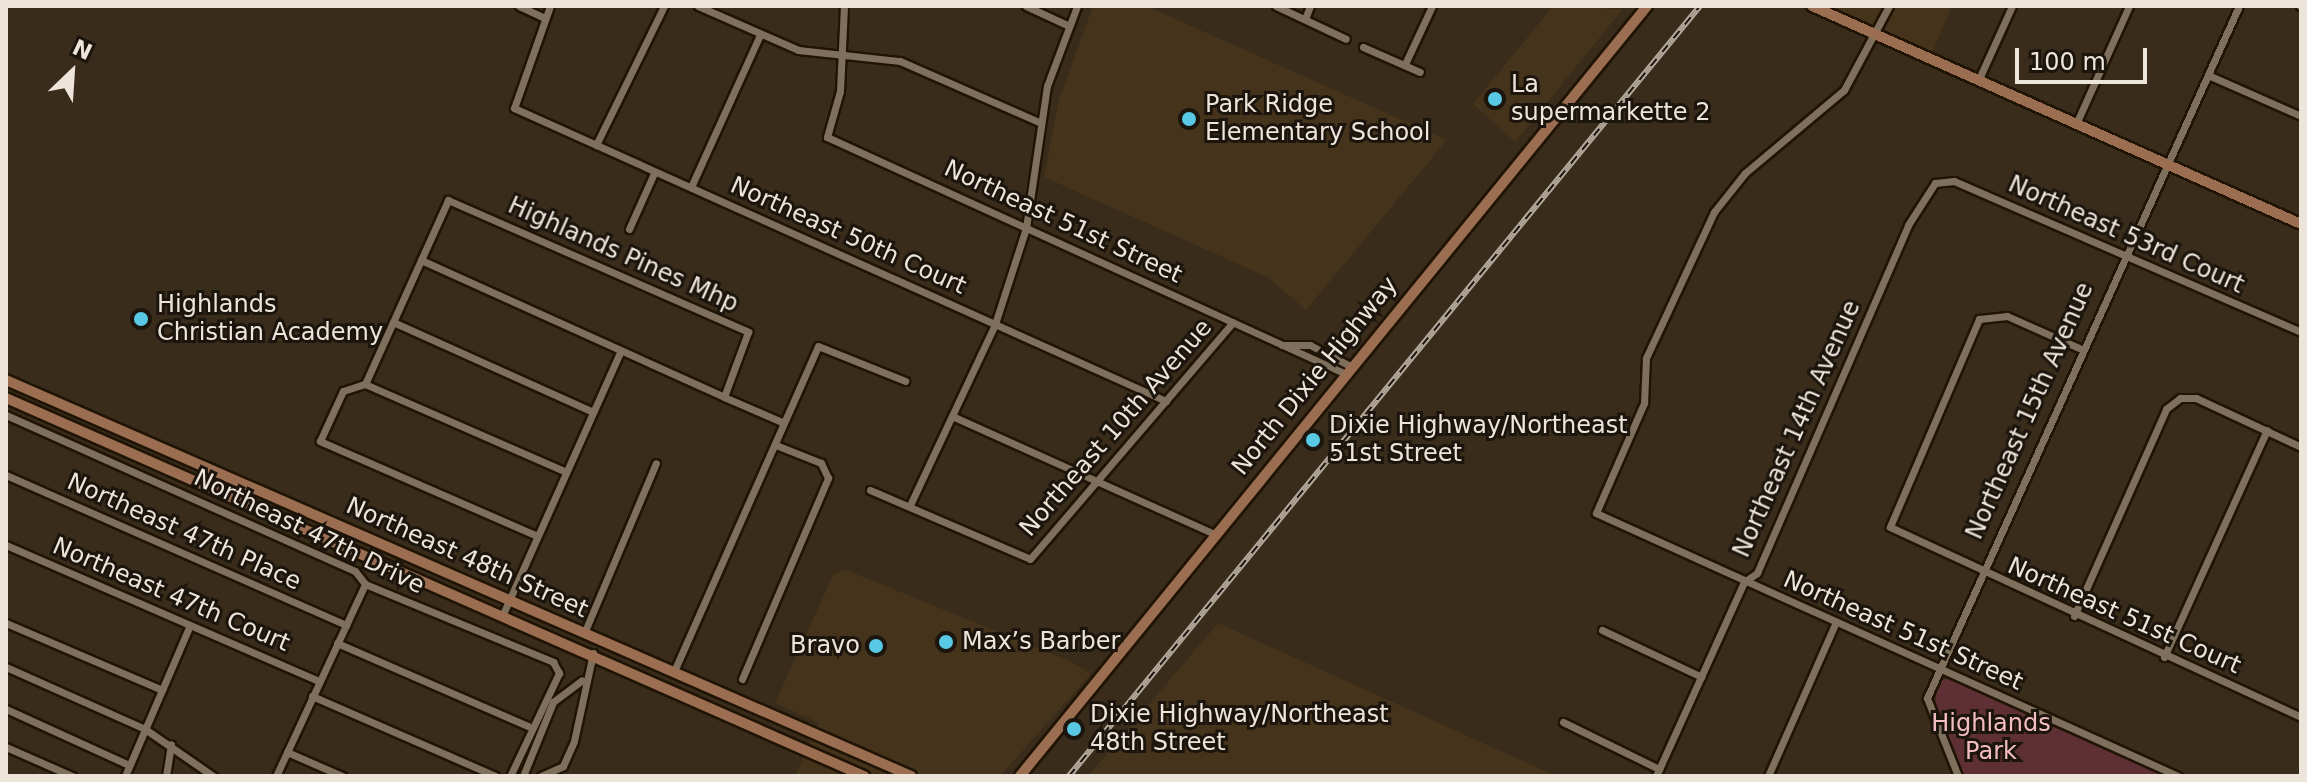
<!DOCTYPE html>
<html>
<head>
<meta charset="utf-8">
<style>
  body { margin:0 }
  #map { position:relative; width:2307px; height:782px; overflow:hidden; background:#392c1b; font-family:"DejaVu Sans",sans-serif }
  div>[style] { position:absolute }
  [style*='--x'] { left:calc(var(--x)*1px); top:calc(var(--y)*1px); width:calc(var(--w)*1px); rotate:calc(var(--a)*1deg) }
  .built>* { inset:0; background:#45331c }
  .green>* { inset:0; background:#5e2f35 }
  .roads { filter:drop-shadow(2px 0 #201404) drop-shadow(-2px 0 #201404) drop-shadow(0 2px #201404) drop-shadow(0 -2px #201404) }
  .street>* { height:7px; margin:-3.5px; padding:0 3.5px; transform-origin:3.5px; border-radius:3.5px; background:#7f705d }
  .secondary>* { height:10px; margin:-5px; padding:0 5px; transform-origin:5px; border-radius:5px; background:#9b6e51 }
  .rail>* { height:6px; margin-top:-3px; transform-origin:0; background:repeating-linear-gradient(90deg,#1b150e 0 9px,#b3a99c 0 18px); box-sizing:border-box; border-block:2px solid #b3a99c }
  .dots>* { width:22px; height:22px; translate:-50% -50%; box-sizing:border-box; border:4px solid #1b150e; border-radius:50% }
  span { translate:-50% -50%; white-space:nowrap; text-align:center; line-height:1.15; -webkit-text-stroke:6px #1b150e; paint-order:stroke }
  .poi-label { font-size:24px; color:#ede4da }
  .left { translate:0 -50%; text-align:left }
  .right { translate:-100% -50%; text-align:right }
  .street-label { font-size:24px; color:#ede4da }
  .park-label { font-size:24px; color:#f4bdc1 }
  .frame { position:absolute; inset:0; border:8px solid #ede4da; pointer-events:none }
  .north { position:absolute; left:32px; top:32px; width:80px; height:80px; -webkit-text-stroke:6px #1b150e; paint-order:stroke; rotate:25deg; font-size:22px; font-weight:700; line-height:32px; text-align:center; color:#ede4da }
  .north::after { content:''; display:block; margin:auto; width:28px; height:36px; background:#ede4da; clip-path:polygon(50% 0,100% 100%,50% 72%,0 100%) }
  .scale { position:absolute; left:2015px; top:48px; width:132px; height:36px; box-sizing:border-box; border:4px solid #ede4da; border-top:0; padding-left:10px; font-size:24px; line-height:28px; white-space:nowrap; color:#ede4da; -webkit-text-stroke:6px #1b150e; paint-order:stroke }
</style>
</head>
<body>
<div id="map">
  <div class="built">
    <i style="clip-path:polygon(1093px 6px,1146px 6px,1447px 140px,1306px 310px,1267px 277px,1044px 177px,1059px 100px)"></i>
    <i style="clip-path:polygon(1553px 6px,1623px 9px,1515px 142px,1473px 104px)"></i>
    <i style="clip-path:polygon(1824px 6px,1952px 6px,1931px 55px)"></i>
    <i style="clip-path:polygon(844px 569px,1074px 663px,1091px 674px,1000px 776px,795px 776px,819px 723px,775px 703px,833px 575px)"></i>
    <i style="clip-path:polygon(1218px 623px,1556px 776px,1088px 776px)"></i>
  </div>
  <div class="green">
    <i style="clip-path:polygon(1951px 679px,2177px 776px,1963px 776px,1935px 704px,1939px 680px)"></i>
  </div>
  <div class="roads">
    <div class="street">
      <i style="--x:519;--y:6;--w:26;--a:25"></i>
      <i style="--x:550;--y:6;--w:108;--a:109.4"></i>
      <i style="--x:514;--y:108;--w:715;--a:24.2"></i>
      <i style="--x:698;--y:6;--w:109;--a:23.7"></i>
      <i style="--x:798;--y:50;--w:103;--a:6.2"></i>
      <i style="--x:900;--y:61;--w:152;--a:23.7"></i>
      <i style="--x:844;--y:6;--w:85;--a:92.7"></i>
      <i style="--x:840;--y:91;--w:48;--a:105.8"></i>
      <i style="--x:827;--y:137;--w:568;--a:24.54"></i>
      <i style="--x:1026;--y:6;--w:47;--a:24.9"></i>
      <i style="--x:1276;--y:6;--w:77;--a:25.2"></i>
      <i style="--x:1889;--y:6;--w:95;--a:118.2"></i>
      <i style="--x:1844;--y:90;--w:129;--a:140"></i>
      <i style="--x:1745;--y:173;--w:50;--a:128.5"></i>
      <i style="--x:1714;--y:212;--w:161;--a:115"></i>
      <i style="--x:1646;--y:358;--w:45;--a:92.5"></i>
      <i style="--x:1644;--y:403;--w:120;--a:113.6"></i>
      <i style="--x:1596;--y:513;--w:639;--a:24.32"></i>
      <i style="--x:2300;--y:6;--w:1;--a:0"></i>
      <i style="--x:1305;--y:19;--w:14;--a:-69"></i>
      <i style="--x:1363;--y:47;--w:62;--a:23.7"></i>
      <i style="--x:1405;--y:64;--w:64;--a:-65"></i>
      <i style="--x:2208;--y:75;--w:102;--a:23.8"></i>
      <i style="--x:1978;--y:81;--w:82;--a:-65.6"></i>
      <i style="--x:2076;--y:124;--w:129;--a:-65.8"></i>
      <i style="--x:596;--y:145;--w:155;--a:-63.9"></i>
      <i style="--x:691;--y:187;--w:167;--a:-65.6"></i>
      <i style="--x:629;--y:229;--w:61;--a:-65.9"></i>
      <i style="--x:421;--y:260;--w:333;--a:24.3"></i>
      <i style="--x:393;--y:322;--w:217;--a:24.2"></i>
      <i style="--x:1282;--y:345;--w:28;--a:0"></i>
      <i style="--x:1310;--y:345;--w:45;--a:27.7"></i>
      <i style="--x:2079;--y:348;--w:79;--a:-156"></i>
      <i style="--x:2007;--y:316;--w:28;--a:174"></i>
      <i style="--x:1979;--y:319;--w:226;--a:113.2"></i>
      <i style="--x:1890;--y:527;--w:453;--a:24.8"></i>
      <i style="--x:365;--y:384;--w:215;--a:23.6"></i>
      <i style="--x:6;--y:415;--w:382;--a:24.1"></i>
      <i style="--x:355;--y:571;--w:16;--a:52"></i>
      <i style="--x:365;--y:584;--w:204;--a:22.5"></i>
      <i style="--x:553;--y:662;--w:13;--a:61"></i>
      <i style="--x:559;--y:673;--w:114;--a:115.4"></i>
      <i style="--x:952;--y:416;--w:285;--a:24.2"></i>
      <i style="--x:6;--y:475;--w:372;--a:23.8"></i>
      <i style="--x:870;--y:490;--w:174;--a:23.3"></i>
      <i style="--x:1030;--y:559;--w:312;--a:-49.4"></i>
      <i style="--x:910;--y:505;--w:200;--a:-64.8"></i>
      <i style="--x:995;--y:324;--w:101;--a:-72.1"></i>
      <i style="--x:1026;--y:228;--w:144;--a:-81.6"></i>
      <i style="--x:1047;--y:86;--w:85;--a:-69.4"></i>
      <i style="--x:535;--y:535;--w:235;--a:-156.4"></i>
      <i style="--x:320;--y:441;--w:55;--a:-65.3"></i>
      <i style="--x:343;--y:391;--w:23;--a:-18"></i>
      <i style="--x:365;--y:384;--w:202;--a:-65.7"></i>
      <i style="--x:448;--y:200;--w:328;--a:23.7"></i>
      <i style="--x:748;--y:332;--w:69;--a:110.3"></i>
      <i style="--x:724;--y:397;--w:63;--a:23.3"></i>
      <i style="--x:6;--y:545;--w:341;--a:23.5"></i>
      <i style="--x:503;--y:614;--w:287;--a:-65.9"></i>
      <i style="--x:2074;--y:616;--w:227;--a:-66"></i>
      <i style="--x:2166;--y:409;--w:18;--a:-38"></i>
      <i style="--x:2180;--y:398;--w:16;--a:0"></i>
      <i style="--x:2196;--y:398;--w:116;--a:25"></i>
      <i style="--x:6;--y:623;--w:170;--a:23.2"></i>
      <i style="--x:1602;--y:630;--w:110;--a:25.2"></i>
      <i style="--x:585;--y:631;--w:182;--a:-67.1"></i>
      <i style="--x:337;--y:643;--w:208;--a:23.5"></i>
      <i style="--x:2164;--y:657;--w:249;--a:-65.6"></i>
      <i style="--x:6;--y:667;--w:152;--a:24"></i>
      <i style="--x:145;--y:729;--w:83;--a:34.7"></i>
      <i style="--x:675;--y:669;--w:353;--a:-66.1"></i>
      <i style="--x:818;--y:346;--w:94;--a:21.9"></i>
      <i style="--x:742;--y:679;--w:219;--a:-66.8"></i>
      <i style="--x:828;--y:478;--w:17;--a:-115"></i>
      <i style="--x:821;--y:463;--w:48;--a:-158.2"></i>
      <i style="--x:312;--y:696;--w:200;--a:23.6"></i>
      <i style="--x:6;--y:709;--w:135;--a:24.5"></i>
      <i style="--x:1563;--y:722;--w:107;--a:26.1"></i>
      <i style="--x:6;--y:747;--w:72;--a:23.7"></i>
      <i style="--x:287;--y:752;--w:60;--a:23.6"></i>
      <i style="--x:125;--y:776;--w:164;--a:-66.7"></i>
      <i style="--x:166;--y:776;--w:32;--a:-81"></i>
      <i style="--x:276;--y:776;--w:212;--a:-65.1"></i>
      <i style="--x:523;--y:776;--w:80;--a:-67.9"></i>
      <i style="--x:553;--y:702;--w:36;--a:-37"></i>
      <i style="--x:541;--y:776;--w:24;--a:-24"></i>
      <i style="--x:563;--y:766;--w:27;--a:-66"></i>
      <i style="--x:574;--y:741;--w:90;--a:-77.8"></i>
      <i style="--x:1656;--y:776;--w:213;--a:-65.6"></i>
      <i style="--x:1744;--y:582;--w:16;--a:-35"></i>
      <i style="--x:1757;--y:573;--w:379;--a:-66.5"></i>
      <i style="--x:1908;--y:225;--w:50;--a:-57.3"></i>
      <i style="--x:1935;--y:183;--w:19;--a:-6"></i>
      <i style="--x:1954;--y:181;--w:378;--a:23.5"></i>
      <i style="--x:1768;--y:776;--w:166;--a:-66.2"></i>
      <i style="--x:1958;--y:776;--w:84;--a:-111.7"></i>
      <i style="--x:1927;--y:698;--w:759;--a:-65.73"></i>
    </div>
    <div class="secondary">
      <i style="--x:1812;--y:6;--w:535;--a:24.03"></i>
      <i style="--x:6;--y:380;--w:988;--a:23.63"></i>
      <i style="--x:6;--y:398;--w:938;--a:23.78"></i>
      <i style="--x:1020;--y:776;--w:993;--a:-50.84"></i>
    </div>
  </div>
  <div class="rail">
    <i style="--x:1069;--y:776;--w:996;--a:-50.67"></i>
  </div>
  <div class="dots">
    <i style="left:1495px;top:99px;background:#59c8e4"></i>
    <i style="left:1189px;top:119px;background:#59c8e4"></i>
    <i style="left:141px;top:319px;background:#59c8e4"></i>
    <i style="left:1313px;top:440px;background:#59c8e4"></i>
    <i style="left:946px;top:642px;background:#59c8e4"></i>
    <i style="left:876px;top:646px;background:#59c8e4"></i>
    <i style="left:1074px;top:729px;background:#59c8e4"></i>
  </div>
  <div class="poi-label">
    <span class="left" style="left:1511px;top:99px">La<br>supermarkette 2</span>
    <span class="left" style="left:1205px;top:119px">Park Ridge<br>Elementary School</span>
    <span class="left" style="left:157px;top:319px">Highlands<br>Christian Academy</span>
    <span class="left" style="left:1329px;top:440px">Dixie Highway/Northeast<br>51st Street</span>
    <span class="left" style="left:962px;top:642px">Max’s Barber</span>
    <span class="right" style="left:860px;top:646px">Bravo</span>
    <span class="left" style="left:1090px;top:729px">Dixie Highway/Northeast<br>48th Street</span>
  </div>
  <div class="street-label">
    <span style="left:1063px;top:222px;rotate:25deg">Northeast 51st Street</span>
    <span style="left:2126px;top:235px;rotate:24deg">Northeast 53rd Court</span>
    <span style="left:848px;top:236px;rotate:24deg">Northeast 50th Court</span>
    <span style="left:623px;top:255px;rotate:24deg">Highlands Pines Mhp</span>
    <span style="left:1315px;top:376px;rotate:-51deg">North Dixie Highway</span>
    <span style="left:2030px;top:411px;rotate:-66deg">Northeast 15th Avenue</span>
    <span style="left:1116px;top:428px;rotate:-49deg">Northeast 10th Avenue</span>
    <span style="left:1797px;top:429px;rotate:-66deg">Northeast 14th Avenue</span>
    <span style="left:184px;top:532px;rotate:24deg">Northeast 47th Place</span>
    <span style="left:309px;top:532px;rotate:26deg">Northeast 47th Drive</span>
    <span style="left:467px;top:558px;rotate:24deg">Northeast 48th Street</span>
    <span style="left:171px;top:595px;rotate:23deg">Northeast 47th Court</span>
    <span style="left:2124px;top:616px;rotate:24deg">Northeast 51st Court</span>
    <span style="left:1903px;top:631px;rotate:24deg">Northeast 51st Street</span>
  </div>
  <div class="park-label">
    <span style="left:1991px;top:738px">Highlands<br>Park</span>
  </div>
  <div class="frame"></div>
  <div class="north">N</div>
  <div class="scale">100 m</div>
</div>
</body>
</html>
